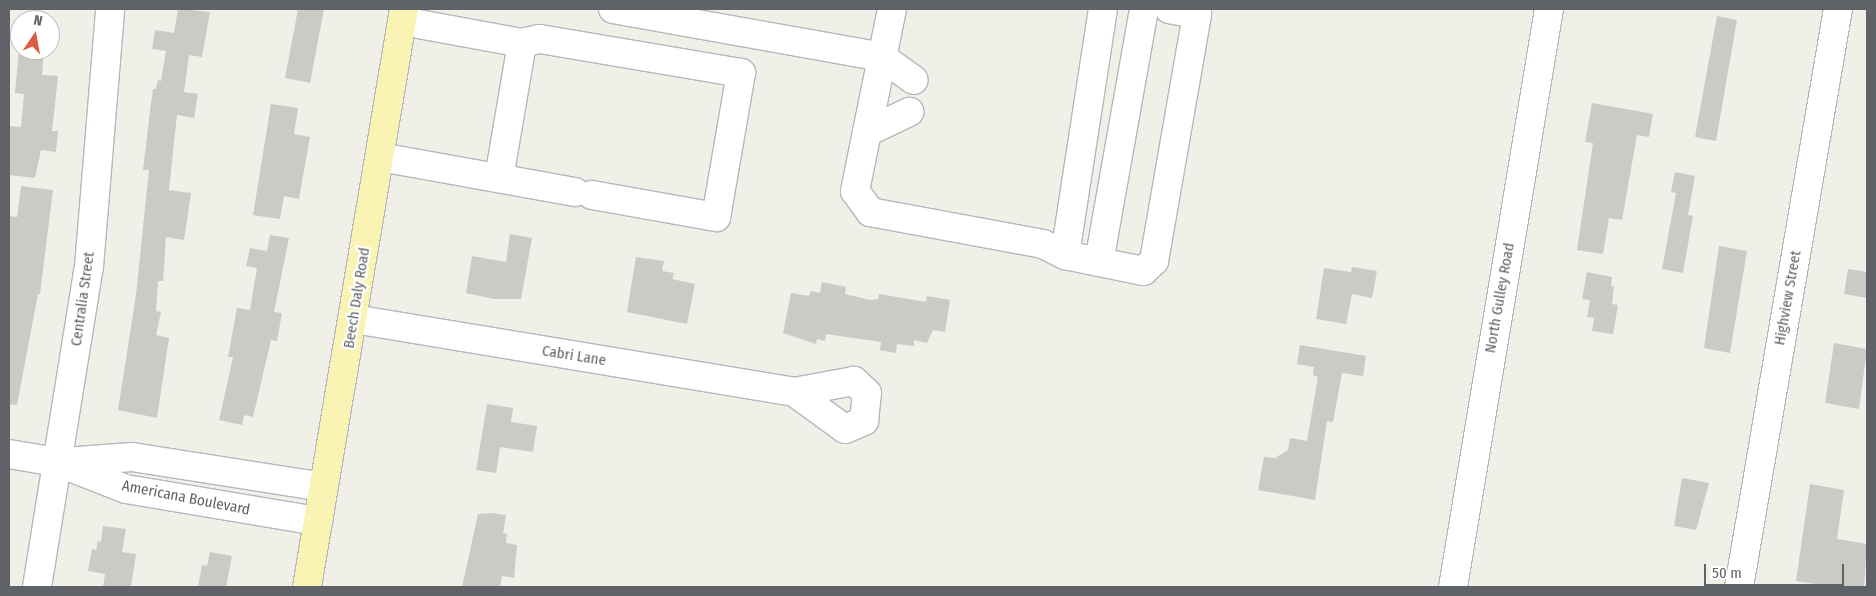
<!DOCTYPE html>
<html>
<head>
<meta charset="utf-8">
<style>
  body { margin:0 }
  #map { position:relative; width:1876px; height:596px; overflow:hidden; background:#f0efe8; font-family:"Fira Sans Condensed",sans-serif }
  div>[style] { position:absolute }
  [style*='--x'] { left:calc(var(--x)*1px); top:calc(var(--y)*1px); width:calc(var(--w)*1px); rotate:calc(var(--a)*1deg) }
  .building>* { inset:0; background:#cccac5 }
  .roads { filter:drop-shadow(1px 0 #b5b7bb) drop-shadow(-1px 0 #b5b7bb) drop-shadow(0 1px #b5b7bb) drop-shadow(0 -1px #b5b7bb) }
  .minor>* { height:28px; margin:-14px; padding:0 14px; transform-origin:14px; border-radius:14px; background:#fff }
  .major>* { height:28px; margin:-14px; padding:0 14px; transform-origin:14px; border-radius:14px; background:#f9f4b4 }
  span { translate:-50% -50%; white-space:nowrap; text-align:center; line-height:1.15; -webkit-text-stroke:4.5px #fff; paint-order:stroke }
  .street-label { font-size:15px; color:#5f6267 }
  .frame { position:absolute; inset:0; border:10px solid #5f6267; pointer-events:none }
  .north { position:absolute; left:10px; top:10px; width:50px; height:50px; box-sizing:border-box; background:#fff; border:1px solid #bfc0c2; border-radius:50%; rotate:12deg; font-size:14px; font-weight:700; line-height:20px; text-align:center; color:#5f6267 }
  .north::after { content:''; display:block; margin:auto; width:18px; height:22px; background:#dc5b42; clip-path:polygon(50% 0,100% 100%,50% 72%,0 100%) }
  .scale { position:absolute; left:1704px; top:564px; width:140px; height:22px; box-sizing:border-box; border:2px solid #5f6267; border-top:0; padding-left:6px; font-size:15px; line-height:18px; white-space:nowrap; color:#5f6267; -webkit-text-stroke:4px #fff; paint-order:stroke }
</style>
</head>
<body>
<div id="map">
  <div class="building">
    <i style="clip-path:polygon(178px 9px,210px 12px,202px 57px,189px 55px,184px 92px,198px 94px,194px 118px,177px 115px,169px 190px,191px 193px,184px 240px,166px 237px,163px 281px,158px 281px,156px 311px,161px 312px,156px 335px,169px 338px,157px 418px,118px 410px,136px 295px,149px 170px,143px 170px,150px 111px,153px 89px,156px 89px,158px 80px,161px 81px,166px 51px,152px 49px,155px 30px,174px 33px)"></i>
    <i style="clip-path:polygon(298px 9px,324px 9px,310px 83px,285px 78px)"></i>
    <i style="clip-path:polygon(1717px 16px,1737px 20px,1716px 141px,1695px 137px)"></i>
    <i style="clip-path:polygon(19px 50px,44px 50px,42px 75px,58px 76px,52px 131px,58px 131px,56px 152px,41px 150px,35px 178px,9px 175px,9px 126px,21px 127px,24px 94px,15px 93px)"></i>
    <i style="clip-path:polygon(1592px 103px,1653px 114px,1649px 137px,1637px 135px,1622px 220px,1609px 218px,1603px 254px,1577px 250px,1593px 143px,1585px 142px)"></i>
    <i style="clip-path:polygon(271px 104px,298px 108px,294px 134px,310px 137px,299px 199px,284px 196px,280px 219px,253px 215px)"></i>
    <i style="clip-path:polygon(1675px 172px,1695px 176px,1688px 215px,1693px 216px,1683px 273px,1662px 269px,1676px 193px,1671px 192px)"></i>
    <i style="clip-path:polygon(21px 186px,53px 190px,40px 294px,38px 294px,17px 405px,9px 404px,9px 231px,10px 216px,17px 217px)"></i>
    <i style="clip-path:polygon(510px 234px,532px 238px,521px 299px,494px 299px,466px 293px,472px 256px,506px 262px)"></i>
    <i style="clip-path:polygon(270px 235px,289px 238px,274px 312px,282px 313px,277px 341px,271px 340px,253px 417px,244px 415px,242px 425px,219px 420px,233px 357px,228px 357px,237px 308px,250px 310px,257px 268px,246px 266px,250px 248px,267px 251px)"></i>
    <i style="clip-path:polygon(1719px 246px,1747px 251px,1730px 353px,1704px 348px)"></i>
    <i style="clip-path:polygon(636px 257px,664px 261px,662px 271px,674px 273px,672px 279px,695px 284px,687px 324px,627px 312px)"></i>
    <i style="clip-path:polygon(1352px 267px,1377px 271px,1372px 298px,1352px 294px,1346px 324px,1316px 319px,1324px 268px,1351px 272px)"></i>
    <i style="clip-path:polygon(1848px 269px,1867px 272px,1867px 298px,1844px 294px)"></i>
    <i style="clip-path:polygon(1587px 272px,1612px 277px,1611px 286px,1614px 286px,1612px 304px,1618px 305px,1613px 334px,1592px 331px,1594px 318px,1587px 317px,1590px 300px,1582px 299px)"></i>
    <i style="clip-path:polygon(822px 282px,846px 287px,845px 294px,870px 300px,878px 299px,879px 294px,926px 302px,927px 296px,950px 300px,945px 332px,933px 330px,927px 343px,914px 340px,914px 346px,897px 344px,896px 353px,880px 350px,881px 342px,826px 334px,825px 341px,817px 339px,816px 344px,783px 333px,791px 293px,809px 296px,811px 291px,820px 293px)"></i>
    <i style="clip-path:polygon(1834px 343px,1867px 349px,1859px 409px,1825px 403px)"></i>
    <i style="clip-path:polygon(1300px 345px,1366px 356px,1363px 376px,1342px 373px,1333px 422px,1327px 421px,1315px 500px,1258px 490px,1264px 457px,1275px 458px,1288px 450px,1290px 438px,1307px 441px,1318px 377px,1313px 375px,1314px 367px,1297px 364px)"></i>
    <i style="clip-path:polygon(487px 404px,513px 408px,511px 422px,537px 426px,533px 452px,500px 447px,496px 473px,476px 470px)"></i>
    <i style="clip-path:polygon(1682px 478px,1709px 483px,1696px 530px,1674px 526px)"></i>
    <i style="clip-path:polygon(1810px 484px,1844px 490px,1837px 539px,1867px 544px,1864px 587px,1834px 587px,1796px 581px)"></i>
    <i style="clip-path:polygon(492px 513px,506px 515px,503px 533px,507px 534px,506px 543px,517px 545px,514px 578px,502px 576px,500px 587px,462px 587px,478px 514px)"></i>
    <i style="clip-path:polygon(103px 526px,126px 529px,122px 552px,136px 554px,131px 587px,103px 587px,105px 574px,88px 571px,92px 549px,96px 550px,98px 541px,101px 542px)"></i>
    <i style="clip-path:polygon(210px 552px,232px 556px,226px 587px,198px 587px,202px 565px,207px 566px)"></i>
  </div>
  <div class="roads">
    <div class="minor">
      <i style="--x:613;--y:9;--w:273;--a:10.1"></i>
      <i style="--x:882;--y:57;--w:39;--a:36"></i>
      <i style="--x:892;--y:9;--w:186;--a:101.5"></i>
      <i style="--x:855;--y:191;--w:26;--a:54"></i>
      <i style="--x:870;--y:212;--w:176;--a:10.5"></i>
      <i style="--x:1043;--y:244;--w:25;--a:27"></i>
      <i style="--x:1103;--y:9;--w:249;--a:98.8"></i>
      <i style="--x:1065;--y:255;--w:80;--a:11.6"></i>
      <i style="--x:1143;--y:271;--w:15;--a:-42"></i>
      <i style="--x:1154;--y:261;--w:251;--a:-80.1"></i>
      <i style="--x:1197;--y:14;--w:28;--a:-170"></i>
      <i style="--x:402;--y:21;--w:122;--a:10.4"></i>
      <i style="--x:522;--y:43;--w:18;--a:-13"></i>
      <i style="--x:540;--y:39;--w:204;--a:9.6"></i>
      <i style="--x:741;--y:73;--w:146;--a:99.8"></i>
      <i style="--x:716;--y:217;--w:126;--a:-169.9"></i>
      <i style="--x:867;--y:132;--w:47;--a:-25.5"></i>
      <i style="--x:380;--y:157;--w:198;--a:10.2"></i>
      <i style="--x:499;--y:178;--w:137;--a:-80.3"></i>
      <i style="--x:1099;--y:262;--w:257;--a:-79.9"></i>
      <i style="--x:354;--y:319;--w:446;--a:9.4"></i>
      <i style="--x:794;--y:392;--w:63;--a:36"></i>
      <i style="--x:845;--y:429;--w:21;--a:-23"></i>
      <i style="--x:864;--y:421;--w:28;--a:-84"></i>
      <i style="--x:867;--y:393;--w:18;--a:-137"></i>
      <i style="--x:854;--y:381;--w:61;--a:169.6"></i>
      <i style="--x:9;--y:454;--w:49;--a:9.5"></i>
      <i style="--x:57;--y:462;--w:74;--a:21.4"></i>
      <i style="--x:126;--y:489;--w:195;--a:9.5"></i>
      <i style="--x:64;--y:462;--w:68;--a:-4.2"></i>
      <i style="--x:132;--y:457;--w:193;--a:8.9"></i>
      <i style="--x:37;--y:587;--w:324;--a:-80.8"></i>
      <i style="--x:89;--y:267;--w:259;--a:-85.3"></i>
      <i style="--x:1453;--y:587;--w:586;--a:-80.57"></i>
      <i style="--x:1739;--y:587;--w:586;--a:-80.28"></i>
    </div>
    <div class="major">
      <i style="--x:307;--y:587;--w:586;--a:-80.47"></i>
    </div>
  </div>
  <div class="street-label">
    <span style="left:357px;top:298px;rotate:-81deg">Beech Daly Road</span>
    <span style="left:1500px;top:298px;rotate:-80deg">North Gulley Road</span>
    <span style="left:1788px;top:298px;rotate:-80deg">Highview Street</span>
    <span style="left:83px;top:299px;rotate:-82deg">Centralia Street</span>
    <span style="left:574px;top:356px;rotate:9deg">Cabri Lane</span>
    <span style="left:186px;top:498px;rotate:11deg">Americana Boulevard</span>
  </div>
  <div class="frame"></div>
  <div class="north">N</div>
  <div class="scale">50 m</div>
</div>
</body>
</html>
